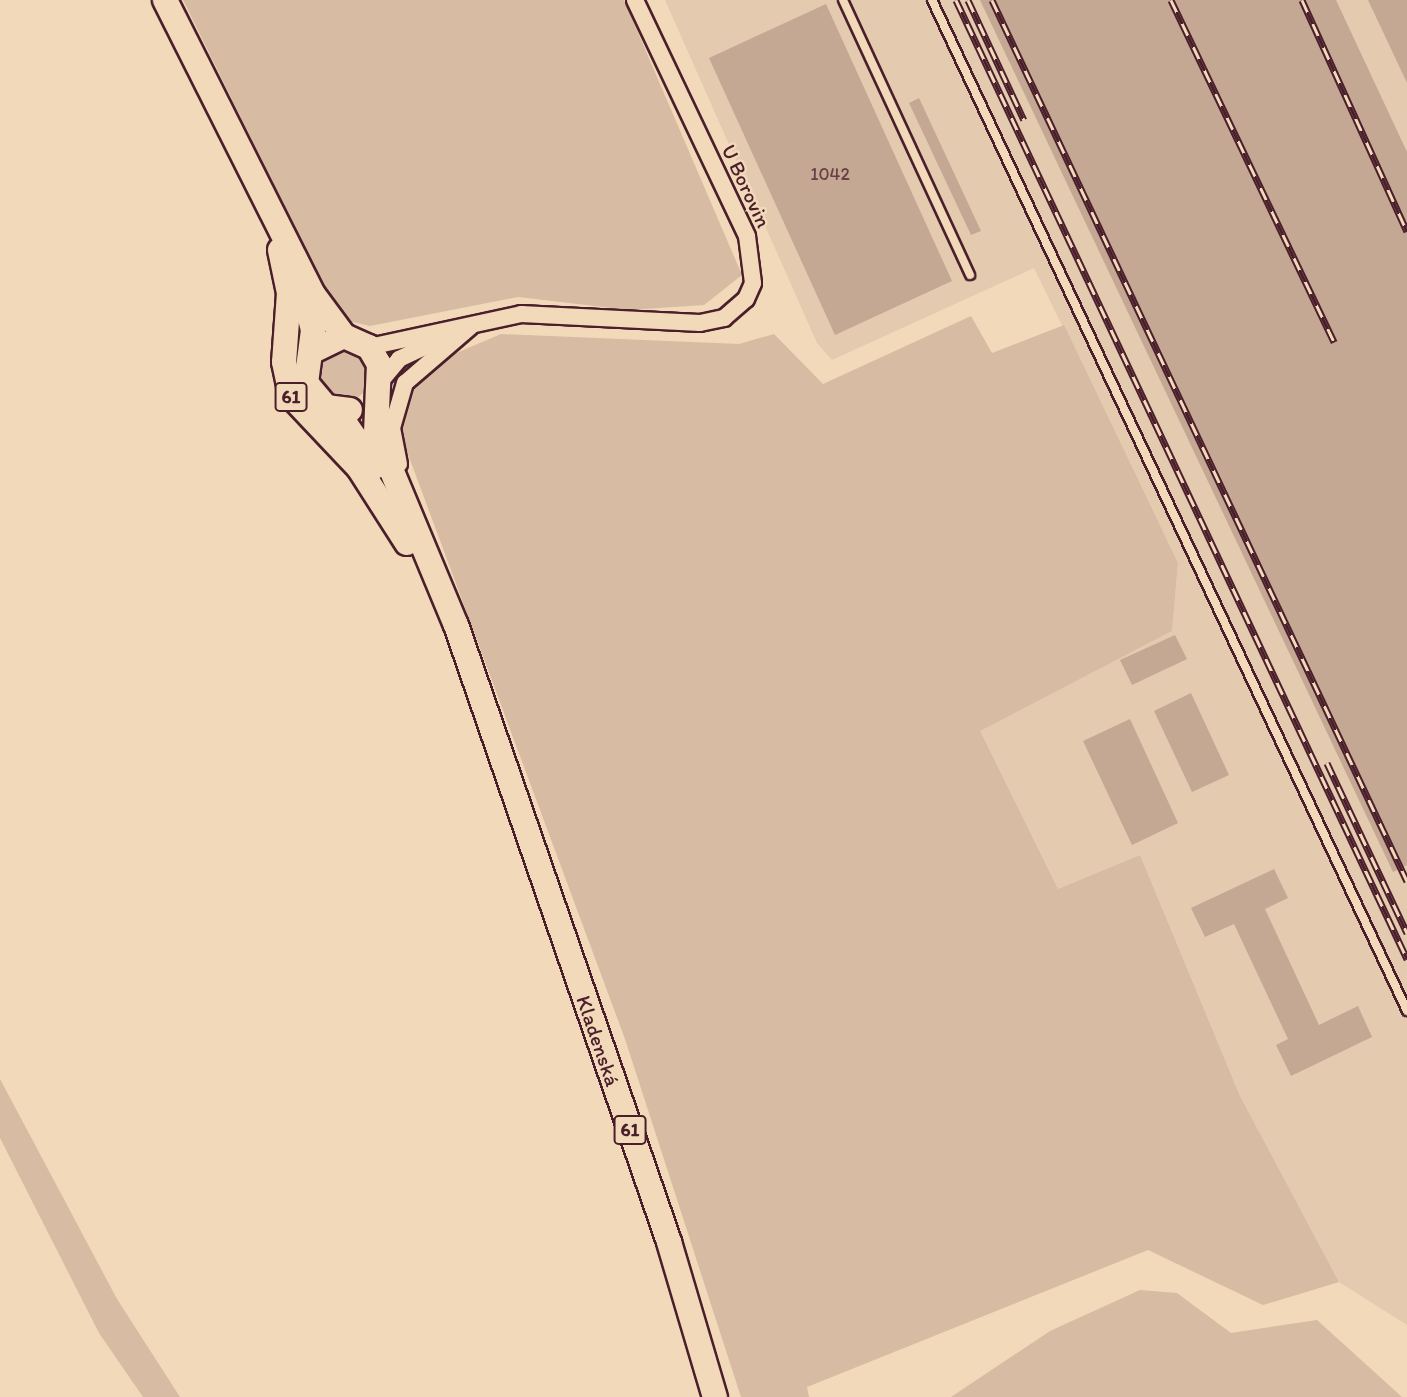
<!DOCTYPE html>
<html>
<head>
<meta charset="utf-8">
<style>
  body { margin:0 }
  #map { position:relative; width:1407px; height:1397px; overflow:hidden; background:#f2d9ba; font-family:Itim,sans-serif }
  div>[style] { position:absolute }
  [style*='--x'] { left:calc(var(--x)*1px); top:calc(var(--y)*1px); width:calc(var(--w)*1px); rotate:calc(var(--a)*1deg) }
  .built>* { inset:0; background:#e4caaf }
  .green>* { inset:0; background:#d7bba2 }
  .round { border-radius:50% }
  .building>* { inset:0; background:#c5a894 }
  .roads { filter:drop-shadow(2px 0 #4a1f2b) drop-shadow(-2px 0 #4a1f2b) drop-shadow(0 2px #4a1f2b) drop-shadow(0 -2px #4a1f2b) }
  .service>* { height:8px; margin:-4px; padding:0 4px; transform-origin:4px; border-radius:4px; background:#f2d9ba }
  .minor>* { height:16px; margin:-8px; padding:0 8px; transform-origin:8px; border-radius:8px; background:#f2d9ba }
  .primary>* { height:24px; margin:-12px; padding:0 12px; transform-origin:12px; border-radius:12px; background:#f2d9ba }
  .rail>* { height:7px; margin-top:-3.5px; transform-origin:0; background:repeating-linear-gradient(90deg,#f2d9ba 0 13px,#4a1f2b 0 26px); box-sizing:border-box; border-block:2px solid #4a1f2b }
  span { translate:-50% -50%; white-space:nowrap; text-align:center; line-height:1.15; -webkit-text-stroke:5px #f2d9ba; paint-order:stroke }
  .number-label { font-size:18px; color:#694145 }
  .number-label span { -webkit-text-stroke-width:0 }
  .shield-label span { padding:2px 5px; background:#f2d9ba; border:2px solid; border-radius:5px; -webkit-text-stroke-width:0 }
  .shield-label { font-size:19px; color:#4a1f2b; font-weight:700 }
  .street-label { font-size:21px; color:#4a1f2b }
</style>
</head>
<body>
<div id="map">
  <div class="built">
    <i style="clip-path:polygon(665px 0,1407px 0,1407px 1325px,1339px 1282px,1240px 1096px,1140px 855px,1058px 889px,979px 731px,1172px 631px,1178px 563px,1034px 268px,832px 360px,817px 343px)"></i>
  </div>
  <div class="green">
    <i style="clip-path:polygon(183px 0,624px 0,742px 275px,704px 305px,629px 310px,518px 297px,370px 326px,340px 319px)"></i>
    <i style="clip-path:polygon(971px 316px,992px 353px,1064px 325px,1178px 563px,1172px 631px,980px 731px,1058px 889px,1140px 855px,1240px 1096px,1339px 1282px,1263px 1305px,1148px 1250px,807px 1387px,809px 1397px,741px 1397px,625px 1039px,399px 430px,406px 400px,426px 366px,501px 334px,739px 344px,774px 334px,823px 384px)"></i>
    <i class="round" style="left:316px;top:348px;width:54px;height:54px"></i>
    <i style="clip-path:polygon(0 1079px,117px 1299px,180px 1397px,143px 1397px,99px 1333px,0 1138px)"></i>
    <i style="clip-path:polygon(1140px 1290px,1177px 1293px,1231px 1333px,1317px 1320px,1402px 1397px,951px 1397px,1050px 1331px)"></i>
  </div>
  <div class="building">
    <i style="clip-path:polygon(980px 0,1336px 0,1407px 152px,1407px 865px,1393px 872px)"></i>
    <i style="clip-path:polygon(1368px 0,1407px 0,1407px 83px)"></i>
    <i style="clip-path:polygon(826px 4px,952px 281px,835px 335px,709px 58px)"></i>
    <i style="clip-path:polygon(919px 98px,981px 231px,971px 235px,909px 103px)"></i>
    <i style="clip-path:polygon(1175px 635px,1187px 659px,1132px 685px,1120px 660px)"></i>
    <i style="clip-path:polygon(1191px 693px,1229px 775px,1192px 792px,1154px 711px)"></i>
    <i style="clip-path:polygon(1130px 719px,1178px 823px,1132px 845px,1083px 741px)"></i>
    <i style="clip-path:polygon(1274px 869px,1288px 898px,1265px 909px,1319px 1025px,1358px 1006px,1372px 1037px,1291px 1076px,1276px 1045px,1288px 1039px,1234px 924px,1205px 937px,1191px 908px)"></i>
  </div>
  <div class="roads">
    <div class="service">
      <i style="--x:843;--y:0;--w:303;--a:65.2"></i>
      <i style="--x:932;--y:0;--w:1117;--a:64.83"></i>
    </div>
    <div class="minor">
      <i style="--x:369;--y:347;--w:156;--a:-12.2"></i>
      <i style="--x:521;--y:314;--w:179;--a:2.9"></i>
      <i style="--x:700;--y:323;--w:25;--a:-12"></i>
      <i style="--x:724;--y:318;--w:29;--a:-41"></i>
      <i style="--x:746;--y:299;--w:17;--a:-66"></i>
      <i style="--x:753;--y:283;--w:47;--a:-97.3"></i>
      <i style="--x:747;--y:236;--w:261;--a:-115.4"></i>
      <i style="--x:380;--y:382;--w:30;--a:-50"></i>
      <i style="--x:399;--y:359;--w:49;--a:-25.5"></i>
      <i style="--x:399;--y:464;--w:37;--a:-101"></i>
      <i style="--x:392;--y:428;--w:47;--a:-73.9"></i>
      <i style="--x:405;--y:383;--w:86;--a:-40.7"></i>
    </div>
    <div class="primary">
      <i style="--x:165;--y:0;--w:329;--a:63.3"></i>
      <i style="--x:313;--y:294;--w:52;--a:53.6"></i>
      <i style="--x:280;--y:250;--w:44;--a:78.2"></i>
      <i style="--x:289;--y:293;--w:69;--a:94.1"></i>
      <i style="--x:284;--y:362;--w:35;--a:78"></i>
      <i style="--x:291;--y:396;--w:99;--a:46.6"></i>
      <i style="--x:359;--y:468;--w:89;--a:57.4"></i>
      <i style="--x:304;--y:294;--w:37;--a:76"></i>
      <i style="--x:313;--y:330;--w:53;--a:97.5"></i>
      <i style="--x:306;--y:383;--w:31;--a:50"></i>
      <i style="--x:326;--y:407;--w:24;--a:7"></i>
      <i style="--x:311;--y:352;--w:37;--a:-26"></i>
      <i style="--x:344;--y:336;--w:27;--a:24"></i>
      <i style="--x:369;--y:347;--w:20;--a:60"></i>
      <i style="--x:379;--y:364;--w:69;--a:92.5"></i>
      <i style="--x:376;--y:433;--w:208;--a:67.4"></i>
      <i style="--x:456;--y:625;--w:653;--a:70.95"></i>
      <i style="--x:669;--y:1242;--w:162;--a:73.5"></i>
      <i style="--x:336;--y:410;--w:69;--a:55.6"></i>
    </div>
  </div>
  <div class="rail">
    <i style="--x:956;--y:0;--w:1060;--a:64.81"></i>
    <i style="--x:968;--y:0;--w:132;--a:65"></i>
    <i style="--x:992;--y:0;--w:974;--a:64.78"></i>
    <i style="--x:1171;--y:0;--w:379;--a:64.5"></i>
    <i style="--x:1302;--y:0;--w:254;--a:65.6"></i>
    <i style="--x:1327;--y:763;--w:188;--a:64.8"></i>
  </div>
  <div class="number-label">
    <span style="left:830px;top:174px">1042</span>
  </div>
  <div class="shield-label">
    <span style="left:291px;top:397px">61</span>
    <span style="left:630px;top:1130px">61</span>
  </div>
  <div class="street-label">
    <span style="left:746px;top:186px;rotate:65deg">U Borovin</span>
    <span style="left:598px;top:1041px;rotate:71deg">Kladenská</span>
  </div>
</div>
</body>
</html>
